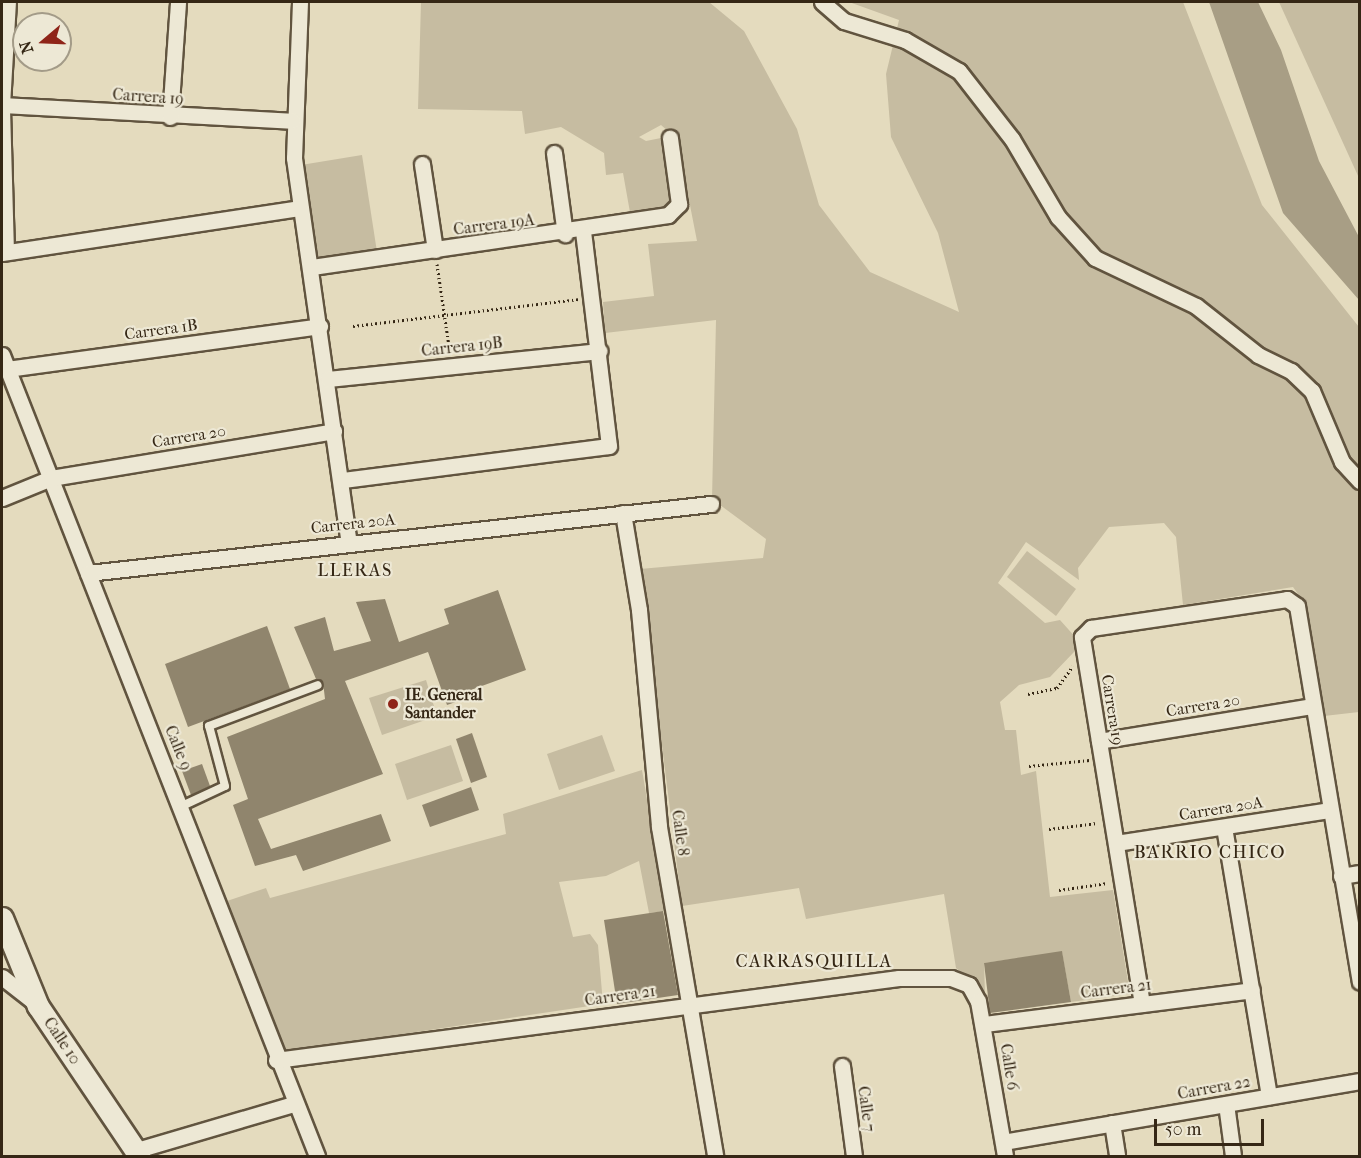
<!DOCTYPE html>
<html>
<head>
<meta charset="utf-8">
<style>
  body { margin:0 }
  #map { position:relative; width:1361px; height:1158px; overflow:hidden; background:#e4dbbe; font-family:"IM FELL French Canon",serif }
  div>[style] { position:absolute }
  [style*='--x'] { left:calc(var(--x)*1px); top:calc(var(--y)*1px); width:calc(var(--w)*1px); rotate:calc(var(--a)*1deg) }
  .green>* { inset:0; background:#c6bca1 }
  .water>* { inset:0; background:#a89e85 }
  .building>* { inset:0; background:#90856d }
  .path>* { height:3px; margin-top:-1.5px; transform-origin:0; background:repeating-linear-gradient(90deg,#352715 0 1.5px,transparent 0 4.5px) }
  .roads { filter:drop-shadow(2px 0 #61543f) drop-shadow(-2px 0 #61543f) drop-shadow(0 2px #61543f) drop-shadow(0 -2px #61543f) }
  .lane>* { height:8px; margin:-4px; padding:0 4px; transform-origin:4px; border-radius:4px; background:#ede8d5 }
  .street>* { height:15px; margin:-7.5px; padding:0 7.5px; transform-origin:7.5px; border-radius:7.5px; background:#ede8d5 }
  .secondary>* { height:21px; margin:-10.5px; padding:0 10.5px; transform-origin:10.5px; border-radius:10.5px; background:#ede8d5 }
  .dots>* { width:16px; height:16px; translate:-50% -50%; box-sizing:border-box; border:3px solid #ede8d5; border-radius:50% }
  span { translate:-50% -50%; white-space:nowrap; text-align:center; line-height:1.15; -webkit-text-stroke:4.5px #ede8d5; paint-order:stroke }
  .street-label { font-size:16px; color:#352715 }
  .poi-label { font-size:16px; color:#352715; font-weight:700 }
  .left { translate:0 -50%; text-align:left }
  .neighbourhood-label { font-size:18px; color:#352715; letter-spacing:1.5px }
  .frame { position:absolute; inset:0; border:3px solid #352715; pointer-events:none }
  .north { position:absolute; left:12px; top:12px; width:60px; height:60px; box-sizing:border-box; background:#ede8d5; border:2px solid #a39b88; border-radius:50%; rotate:251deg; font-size:16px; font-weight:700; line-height:24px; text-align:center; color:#352715 }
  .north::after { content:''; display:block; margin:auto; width:21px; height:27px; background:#8f2418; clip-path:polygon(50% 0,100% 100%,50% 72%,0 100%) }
  .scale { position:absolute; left:1154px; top:1119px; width:110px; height:27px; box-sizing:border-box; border:3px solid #352715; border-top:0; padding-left:8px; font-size:18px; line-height:21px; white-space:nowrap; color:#352715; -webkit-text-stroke:4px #ede8d5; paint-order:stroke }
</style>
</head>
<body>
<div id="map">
  <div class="green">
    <i style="clip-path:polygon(421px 2px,709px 2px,744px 31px,797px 129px,819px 205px,870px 272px,959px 312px,938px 233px,891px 137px,886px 74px,899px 20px,849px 2px,1183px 2px,1262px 205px,1359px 327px,1359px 712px,1324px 716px,1305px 604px,1293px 587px,1183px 605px,1176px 537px,1164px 523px,1109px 527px,1078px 568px,1079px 580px,1026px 542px,998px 583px,1045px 623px,1060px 620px,1077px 639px,1074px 652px,1050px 677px,1019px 685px,1000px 702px,1005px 730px,1016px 730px,1021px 775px,1036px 771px,1050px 897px,1113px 890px,1130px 994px,1071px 1002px,1062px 952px,984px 963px,985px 993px,956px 968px,944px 894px,806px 919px,799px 888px,682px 906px,640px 569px,763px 558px,766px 539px,712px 499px,716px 320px,605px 333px,603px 302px,654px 296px,648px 244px,697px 241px,677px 139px,661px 125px,639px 137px,646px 141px,666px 137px,675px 208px,631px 218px,623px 173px,606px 175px,604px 153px,561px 127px,525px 134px,522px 111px,418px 109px)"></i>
    <i style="clip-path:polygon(1279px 2px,1359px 2px,1359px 178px)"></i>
    <i style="clip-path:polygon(362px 155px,377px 252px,317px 260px,301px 165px)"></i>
    <i style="clip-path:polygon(1027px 551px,1076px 589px,1056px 616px,1007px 577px)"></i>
    <i style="clip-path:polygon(426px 680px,437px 716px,382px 735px,369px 698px)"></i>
    <i style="clip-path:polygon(602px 735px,615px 771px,559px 790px,547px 754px)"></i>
    <i style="clip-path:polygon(451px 745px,463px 781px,407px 800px,395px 764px)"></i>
    <i style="clip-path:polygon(642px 770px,666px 911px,649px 913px,639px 861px,606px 876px,559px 882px,573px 937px,590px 934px,598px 945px,603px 1004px,282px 1052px,227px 901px,266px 888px,270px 898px,506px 834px,503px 814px)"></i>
  </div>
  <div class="water">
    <i style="clip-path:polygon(1209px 2px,1258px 2px,1281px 50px,1319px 161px,1359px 237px,1359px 300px,1283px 213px)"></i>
  </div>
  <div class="building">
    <i style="clip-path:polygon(498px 590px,526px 670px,468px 691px,470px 697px,447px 705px,428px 652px,345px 681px,383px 774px,258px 819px,271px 849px,381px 814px,391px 841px,303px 871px,296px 855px,255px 866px,233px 805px,248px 799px,227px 737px,325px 699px,323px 682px,316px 679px,294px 627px,325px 617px,334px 651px,371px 641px,356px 602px,385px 599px,399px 642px,449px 624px,444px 609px)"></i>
    <i style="clip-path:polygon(267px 626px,290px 689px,188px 727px,165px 664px)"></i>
    <i style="clip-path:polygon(472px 733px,487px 777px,471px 783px,456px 739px)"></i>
    <i style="clip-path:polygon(202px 764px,210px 786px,191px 795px,182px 771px)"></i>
    <i style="clip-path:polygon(471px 787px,479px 810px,430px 827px,422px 805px)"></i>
    <i style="clip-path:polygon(663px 911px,678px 995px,617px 1004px,604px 920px)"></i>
    <i style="clip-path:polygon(1062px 951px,1071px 1002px,990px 1013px,984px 963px)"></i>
  </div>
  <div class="path">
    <i style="--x:437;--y:264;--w:90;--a:81.7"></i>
    <i style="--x:353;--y:326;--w:227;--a:-6.8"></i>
    <i style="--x:1028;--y:694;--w:30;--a:-12"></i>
    <i style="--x:1057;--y:688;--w:27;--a:-54"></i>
    <i style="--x:1029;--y:766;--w:61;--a:-5.6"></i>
    <i style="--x:1049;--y:829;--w:49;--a:-7"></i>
    <i style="--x:1059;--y:890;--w:49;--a:-8.1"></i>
  </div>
  <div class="roads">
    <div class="lane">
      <i style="--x:182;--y:806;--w:47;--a:-24.9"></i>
      <i style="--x:225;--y:786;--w:62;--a:-104.9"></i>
      <i style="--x:209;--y:726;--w:116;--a:-20.6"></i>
    </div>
    <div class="street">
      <i style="--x:300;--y:2;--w:156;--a:92.2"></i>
      <i style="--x:294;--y:158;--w:389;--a:81.9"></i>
      <i style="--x:822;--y:2;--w:29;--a:41"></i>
      <i style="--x:844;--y:21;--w:64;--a:17.3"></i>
      <i style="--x:905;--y:40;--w:62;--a:29.9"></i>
      <i style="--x:959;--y:71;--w:86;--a:52.1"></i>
      <i style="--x:1012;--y:139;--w:91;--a:59.5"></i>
      <i style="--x:1058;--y:217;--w:55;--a:47.9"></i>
      <i style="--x:1095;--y:258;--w:112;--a:25.4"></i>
      <i style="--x:1196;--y:306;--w:79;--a:38.3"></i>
      <i style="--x:1258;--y:355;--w:37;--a:26"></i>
      <i style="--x:1291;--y:371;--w:29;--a:44"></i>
      <i style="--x:1312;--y:391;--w:77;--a:67.1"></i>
      <i style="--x:1342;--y:462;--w:26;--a:47"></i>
      <i style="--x:2;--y:105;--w:291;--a:3.1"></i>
      <i style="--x:170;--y:117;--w:115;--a:-86"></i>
      <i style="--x:554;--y:153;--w:82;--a:82.3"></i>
      <i style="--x:422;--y:164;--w:87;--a:81.4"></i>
      <i style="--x:6;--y:252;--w:147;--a:-91.6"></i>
      <i style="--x:2;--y:105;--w:103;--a:-86.7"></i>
      <i style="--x:2;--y:253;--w:302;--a:-8.6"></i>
      <i style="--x:312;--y:267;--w:360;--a:-8.3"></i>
      <i style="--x:668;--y:215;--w:16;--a:-45"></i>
      <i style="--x:679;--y:204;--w:67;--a:-97.8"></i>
      <i style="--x:2;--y:355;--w:861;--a:68.53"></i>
      <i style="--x:7;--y:369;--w:316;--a:-7.8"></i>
      <i style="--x:328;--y:379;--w:273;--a:-5.9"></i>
      <i style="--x:343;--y:480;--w:268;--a:-7.3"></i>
      <i style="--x:609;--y:446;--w:217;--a:-96.9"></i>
      <i style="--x:2;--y:498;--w:53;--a:-22.2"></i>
      <i style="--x:51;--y:478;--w:287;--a:-9.4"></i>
      <i style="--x:623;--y:513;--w:98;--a:80.6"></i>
      <i style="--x:639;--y:610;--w:218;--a:84.7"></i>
      <i style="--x:659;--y:827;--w:334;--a:80.3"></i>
      <i style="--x:88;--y:573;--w:627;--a:-6.32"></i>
      <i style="--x:1099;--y:741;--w:217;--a:-9.3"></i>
      <i style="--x:1224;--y:827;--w:273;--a:80.5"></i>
      <i style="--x:1116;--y:843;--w:217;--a:-8.8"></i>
      <i style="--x:1341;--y:876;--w:19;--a:-9"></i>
      <i style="--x:2;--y:977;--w:42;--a:38.2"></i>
      <i style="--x:1142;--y:1004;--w:372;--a:-99.3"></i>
      <i style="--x:1082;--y:637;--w:13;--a:-45"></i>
      <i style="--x:1091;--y:628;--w:198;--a:-8.4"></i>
      <i style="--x:1287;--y:599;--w:12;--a:35"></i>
      <i style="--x:1297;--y:606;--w:381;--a:80.5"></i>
      <i style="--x:984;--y:1024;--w:270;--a:-7.2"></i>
      <i style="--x:276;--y:1060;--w:628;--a:-7.5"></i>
      <i style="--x:899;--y:978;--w:52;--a:0"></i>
      <i style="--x:951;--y:978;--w:19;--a:21"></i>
      <i style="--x:969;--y:985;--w:18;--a:61"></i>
      <i style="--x:978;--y:1001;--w:157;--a:80.1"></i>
      <i style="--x:842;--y:1066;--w:91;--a:82.4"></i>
      <i style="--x:1226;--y:1104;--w:52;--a:82.3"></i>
      <i style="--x:1112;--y:1123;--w:33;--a:81"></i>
      <i style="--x:1003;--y:1142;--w:362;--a:-9.7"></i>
      <i style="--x:137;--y:1150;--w:163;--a:-16.4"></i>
    </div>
    <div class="secondary">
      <i style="--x:2;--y:918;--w:95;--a:67.8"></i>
      <i style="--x:38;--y:1006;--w:181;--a:56"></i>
    </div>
  </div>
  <div class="dots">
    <i style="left:393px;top:704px;background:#8f2418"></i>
  </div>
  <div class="street-label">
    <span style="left:148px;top:97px;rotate:4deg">Carrera 19</span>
    <span style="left:494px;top:225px;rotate:-7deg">Carrera 19A</span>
    <span style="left:161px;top:330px;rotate:-8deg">Carrera 1B</span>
    <span style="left:462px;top:347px;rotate:-6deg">Carrera 19B</span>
    <span style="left:189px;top:437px;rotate:-9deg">Carrera 20</span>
    <span style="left:353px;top:524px;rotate:-6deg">Carrera 20A</span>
    <span style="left:1203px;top:706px;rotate:-9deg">Carrera 20</span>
    <span style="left:1112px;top:710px;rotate:81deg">Carrera 19</span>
    <span style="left:178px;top:748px;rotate:68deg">Calle 9</span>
    <span style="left:1221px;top:809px;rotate:-9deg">Carrera 20A</span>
    <span style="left:680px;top:833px;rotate:82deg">Calle 8</span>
    <span style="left:1116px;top:989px;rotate:-7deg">Carrera 21</span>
    <span style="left:620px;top:996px;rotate:-8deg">Carrera 21</span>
    <span style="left:62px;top:1041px;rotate:56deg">Calle 10</span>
    <span style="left:1009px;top:1067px;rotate:81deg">Calle 6</span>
    <span style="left:1214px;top:1088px;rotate:-10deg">Carrera 22</span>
    <span style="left:866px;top:1109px;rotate:82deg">Calle 7</span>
  </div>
  <div class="poi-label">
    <span class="left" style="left:405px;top:704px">IE. General<br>Santander</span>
  </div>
  <div class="neighbourhood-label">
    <span style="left:355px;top:571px">LLERAS</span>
    <span style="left:1210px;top:853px">BARRIO CHICO</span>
    <span style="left:814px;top:962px">CARRASQUILLA</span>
  </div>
  <div class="frame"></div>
  <div class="north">N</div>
  <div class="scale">50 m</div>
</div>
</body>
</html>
